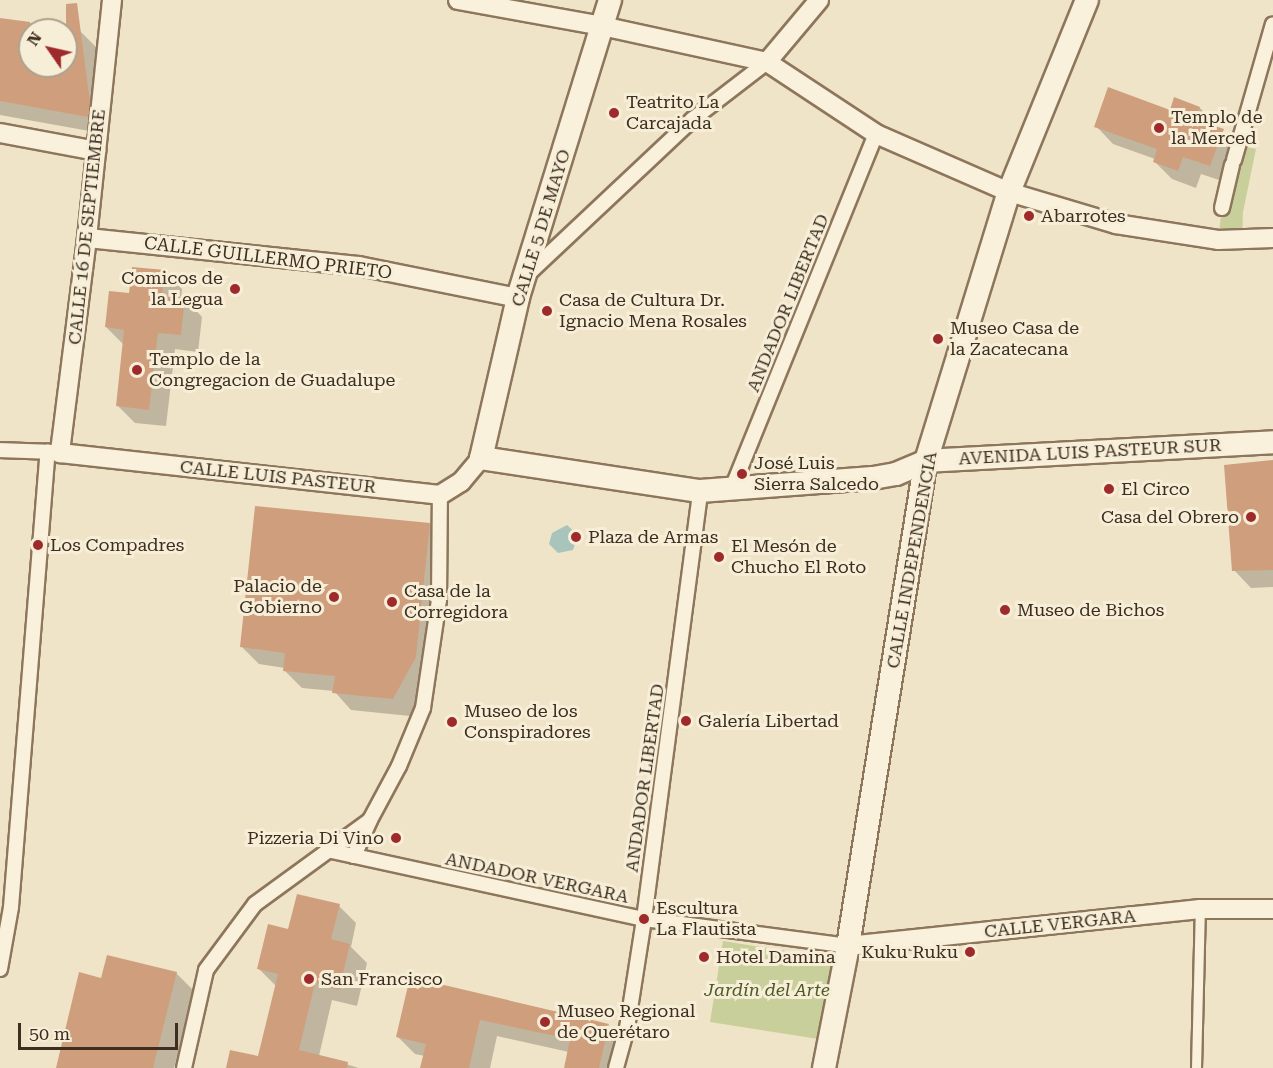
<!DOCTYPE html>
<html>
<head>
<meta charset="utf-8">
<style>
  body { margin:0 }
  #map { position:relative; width:1273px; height:1068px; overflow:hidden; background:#f0e4c8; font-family:"Roboto Serif",serif }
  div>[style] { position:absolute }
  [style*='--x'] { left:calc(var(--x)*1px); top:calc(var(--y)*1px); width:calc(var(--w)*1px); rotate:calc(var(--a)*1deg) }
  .green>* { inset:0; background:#c9cf9b }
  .water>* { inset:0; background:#a9c4bc }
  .shadow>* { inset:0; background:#0003 }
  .building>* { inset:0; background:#cf9f7d }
  .roads { filter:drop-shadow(2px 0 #8d765c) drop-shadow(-2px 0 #8d765c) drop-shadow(0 2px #8d765c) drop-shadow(0 -2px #8d765c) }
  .service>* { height:9px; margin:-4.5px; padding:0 4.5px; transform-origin:4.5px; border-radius:4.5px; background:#faf1dc }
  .pedestrian>* { height:14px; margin:-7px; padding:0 7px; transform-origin:7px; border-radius:7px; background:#faf1dc }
  .minor>* { height:18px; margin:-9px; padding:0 9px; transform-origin:9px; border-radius:9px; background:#faf1dc }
  .tertiary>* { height:22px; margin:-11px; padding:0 11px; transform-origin:11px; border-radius:11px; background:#faf1dc }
  .dots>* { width:16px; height:16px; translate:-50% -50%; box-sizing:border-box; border:3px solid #f7eed8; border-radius:50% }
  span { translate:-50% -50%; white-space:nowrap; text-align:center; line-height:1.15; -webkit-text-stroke:6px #f7eed8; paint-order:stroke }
  .poi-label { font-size:18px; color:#3d2e20 }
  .left { translate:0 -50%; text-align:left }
  .right { translate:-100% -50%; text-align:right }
  .street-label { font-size:18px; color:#3d2e20 }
  .park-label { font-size:18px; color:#4d5a26; font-style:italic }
  .north { position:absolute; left:18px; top:18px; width:60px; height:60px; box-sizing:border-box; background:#f7eed8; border:2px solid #ada18e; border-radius:50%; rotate:304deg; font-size:16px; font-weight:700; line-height:24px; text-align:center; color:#3d2e20 }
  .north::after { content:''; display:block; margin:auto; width:21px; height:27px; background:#9e2a2b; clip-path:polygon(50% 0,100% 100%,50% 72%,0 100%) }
  .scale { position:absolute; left:18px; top:1023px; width:160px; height:27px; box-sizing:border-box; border:3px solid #3d2e20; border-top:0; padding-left:8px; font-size:18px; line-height:21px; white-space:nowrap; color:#3d2e20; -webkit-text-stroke:4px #f7eed8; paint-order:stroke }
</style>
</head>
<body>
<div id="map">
  <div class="green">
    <i style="clip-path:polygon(1238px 145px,1256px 149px,1243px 212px,1242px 241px,1218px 240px,1222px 208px)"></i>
    <i style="clip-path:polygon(723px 941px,838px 959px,825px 1040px,710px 1022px)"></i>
  </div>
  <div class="water">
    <i style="clip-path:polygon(567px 525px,578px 535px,573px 550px,558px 553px,549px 544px,552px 533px)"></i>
  </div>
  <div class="shadow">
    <i style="clip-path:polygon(evenodd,0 19px,79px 30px,97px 48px,107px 120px,106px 134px,0 115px,0 19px,30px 30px,66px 30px,66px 66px,30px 66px,30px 30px)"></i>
    <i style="clip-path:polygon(1200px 108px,1217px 126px,1216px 128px,1223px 131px,1241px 148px,1228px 183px,1201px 174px,1196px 188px,1172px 179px,1154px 161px,1155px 159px,1113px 144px,1096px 126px)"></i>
    <i style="clip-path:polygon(164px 272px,182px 289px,181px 299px,185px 299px,202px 317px,198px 352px,175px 349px,166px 426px,135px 423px,118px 406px,124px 345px,106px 327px,131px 295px)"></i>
    <i style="clip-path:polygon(1273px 461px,1273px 587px,1251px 588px,1234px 570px)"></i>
    <i style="clip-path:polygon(429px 524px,447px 542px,433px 675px,410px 716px,351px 710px,334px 691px,302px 688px,285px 671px,285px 668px,259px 664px,242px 647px)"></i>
    <i style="clip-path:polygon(339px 906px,356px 923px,351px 947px,367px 963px,357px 1006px,332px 1000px,319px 1056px,359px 1068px,227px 1068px,259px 1058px,276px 986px,259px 969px,290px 931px)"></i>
    <i style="clip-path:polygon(176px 973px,194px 991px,174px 1068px,57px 1068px)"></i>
    <i style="clip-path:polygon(411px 979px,608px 1025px,626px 1043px,620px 1068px,565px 1068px,569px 1052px,497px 1036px,490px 1068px,422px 1068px,425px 1056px,415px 1054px,397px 1036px)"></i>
  </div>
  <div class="building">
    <i style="clip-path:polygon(77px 3px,90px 102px,88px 117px,0 101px,0 18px,30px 22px,30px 66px,66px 66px,66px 4px)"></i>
    <i style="clip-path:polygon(1108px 87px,1170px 110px,1174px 97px,1200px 107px,1196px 120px,1224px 129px,1210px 166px,1183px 157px,1178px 171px,1153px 162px,1157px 149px,1094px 127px)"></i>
    <i style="clip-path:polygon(132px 267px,165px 270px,162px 296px,185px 298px,181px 335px,158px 333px,149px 410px,116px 406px,124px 330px,105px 327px,109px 291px,129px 293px)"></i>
    <i style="clip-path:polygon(1273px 460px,1273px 570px,1232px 571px,1224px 465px)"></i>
    <i style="clip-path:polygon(255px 506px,430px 523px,416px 657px,393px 699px,332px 693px,335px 676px,283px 671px,285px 653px,240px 647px)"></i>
    <i style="clip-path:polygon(297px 894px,340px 904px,331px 939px,350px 944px,339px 990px,315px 983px,299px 1050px,348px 1062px,347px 1068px,226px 1068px,230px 1050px,258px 1056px,278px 974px,257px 969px,268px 924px,288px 929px)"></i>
    <i style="clip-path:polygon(107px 955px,177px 972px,153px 1068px,56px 1068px,79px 972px,101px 978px)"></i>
    <i style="clip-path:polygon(410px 977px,609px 1024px,599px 1068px,564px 1068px,570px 1039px,480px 1020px,469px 1068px,420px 1068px,426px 1044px,396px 1037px)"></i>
  </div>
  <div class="roads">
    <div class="service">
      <i style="--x:1196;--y:1068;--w:159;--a:-88.6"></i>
    </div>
    <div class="pedestrian">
      <i style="--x:1234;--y:160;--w:141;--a:-74"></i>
      <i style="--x:1222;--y:208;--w:44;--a:-76.9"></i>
      <i style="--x:529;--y:273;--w:225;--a:-43.2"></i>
      <i style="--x:693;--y:119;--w:93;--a:-37.6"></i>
      <i style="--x:0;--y:450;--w:55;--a:2.1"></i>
      <i style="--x:733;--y:486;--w:380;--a:-67.9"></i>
      <i style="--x:327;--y:850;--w:324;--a:12.3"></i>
      <i style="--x:644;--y:919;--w:206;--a:7.5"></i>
      <i style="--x:354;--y:856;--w:39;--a:-66"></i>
      <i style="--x:0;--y:969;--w:63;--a:-79.9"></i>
      <i style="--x:11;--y:907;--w:457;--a:-85.4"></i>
      <i style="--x:184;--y:1068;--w:100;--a:-77.3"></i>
      <i style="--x:206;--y:970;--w:82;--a:-53.4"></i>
      <i style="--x:255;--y:904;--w:142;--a:-36.1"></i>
      <i style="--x:370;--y:820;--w:61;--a:-61.8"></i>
      <i style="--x:399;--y:766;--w:63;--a:-67.5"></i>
      <i style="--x:423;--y:708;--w:109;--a:-81.6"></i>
      <i style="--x:439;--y:600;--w:105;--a:-89.5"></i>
      <i style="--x:616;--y:1068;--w:41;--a:-74.6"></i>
      <i style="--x:627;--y:1028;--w:110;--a:-81.1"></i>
      <i style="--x:644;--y:919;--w:432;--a:-82.5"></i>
    </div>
    <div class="minor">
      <i style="--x:112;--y:0;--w:239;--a:96"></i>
      <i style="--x:87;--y:238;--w:217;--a:97.2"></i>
      <i style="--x:60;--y:453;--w:382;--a:6.3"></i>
      <i style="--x:440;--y:495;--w:25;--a:-32"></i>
      <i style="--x:461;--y:482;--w:31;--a:-50"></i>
      <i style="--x:458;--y:0;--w:146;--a:10.2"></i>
      <i style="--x:602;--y:26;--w:169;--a:12.3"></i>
      <i style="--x:767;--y:62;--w:131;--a:33.4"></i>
      <i style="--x:876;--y:134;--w:145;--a:23.6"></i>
      <i style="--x:1009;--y:192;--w:112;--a:16.7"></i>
      <i style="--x:1116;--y:224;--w:103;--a:8.9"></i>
      <i style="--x:1218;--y:240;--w:55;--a:-2.1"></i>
      <i style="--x:767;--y:62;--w:81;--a:-50"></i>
      <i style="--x:0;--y:133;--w:98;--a:10.6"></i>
      <i style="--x:87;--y:238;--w:273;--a:5.9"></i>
      <i style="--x:359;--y:266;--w:162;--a:11.4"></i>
      <i style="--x:848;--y:946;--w:354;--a:-6"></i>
      <i style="--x:1200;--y:909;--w:73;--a:0"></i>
    </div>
    <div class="tertiary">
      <i style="--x:610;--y:0;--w:312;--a:107.2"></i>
      <i style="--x:518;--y:298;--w:164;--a:103"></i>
      <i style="--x:481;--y:458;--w:221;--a:8.6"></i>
      <i style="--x:700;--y:491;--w:173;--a:-4.3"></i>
      <i style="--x:873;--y:478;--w:23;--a:-10"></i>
      <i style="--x:896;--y:474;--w:33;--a:-23"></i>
      <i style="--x:926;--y:461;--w:348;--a:-3.1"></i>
      <i style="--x:824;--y:1068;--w:124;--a:-78.9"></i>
      <i style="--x:848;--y:946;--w:491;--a:-80.9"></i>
      <i style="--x:926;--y:461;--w:282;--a:-72.9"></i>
      <i style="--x:1009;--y:192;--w:207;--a:-67.9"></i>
    </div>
  </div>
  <div class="dots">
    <i style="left:614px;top:113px;background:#9e2a2b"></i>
    <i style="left:1159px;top:128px;background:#9e2a2b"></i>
    <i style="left:1029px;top:216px;background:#9e2a2b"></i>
    <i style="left:235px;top:289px;background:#9e2a2b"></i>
    <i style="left:547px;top:311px;background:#9e2a2b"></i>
    <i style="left:938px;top:339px;background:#9e2a2b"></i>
    <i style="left:137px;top:370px;background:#9e2a2b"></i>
    <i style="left:742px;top:474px;background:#9e2a2b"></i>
    <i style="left:1109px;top:489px;background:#9e2a2b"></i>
    <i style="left:1251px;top:517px;background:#9e2a2b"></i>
    <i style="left:576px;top:537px;background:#9e2a2b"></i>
    <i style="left:38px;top:545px;background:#9e2a2b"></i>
    <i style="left:719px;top:557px;background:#9e2a2b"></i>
    <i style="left:334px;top:597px;background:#9e2a2b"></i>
    <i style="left:392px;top:602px;background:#9e2a2b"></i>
    <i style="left:1005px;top:610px;background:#9e2a2b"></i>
    <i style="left:686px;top:721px;background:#9e2a2b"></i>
    <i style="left:452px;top:722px;background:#9e2a2b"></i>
    <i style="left:396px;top:838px;background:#9e2a2b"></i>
    <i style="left:644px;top:919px;background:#9e2a2b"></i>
    <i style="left:970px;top:952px;background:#9e2a2b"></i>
    <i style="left:704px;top:957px;background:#9e2a2b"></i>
    <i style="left:309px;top:979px;background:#9e2a2b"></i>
    <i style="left:545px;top:1022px;background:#9e2a2b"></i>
  </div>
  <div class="poi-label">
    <span class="left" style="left:626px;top:113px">Teatrito La<br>Carcajada</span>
    <span class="left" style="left:1171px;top:128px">Templo de<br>la Merced</span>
    <span class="left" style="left:1041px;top:216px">Abarrotes</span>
    <span class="right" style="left:223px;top:289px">Comicos de<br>la Legua</span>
    <span class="left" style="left:559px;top:311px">Casa de Cultura Dr.<br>Ignacio Mena Rosales</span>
    <span class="left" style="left:950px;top:339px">Museo Casa de<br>la Zacatecana</span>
    <span class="left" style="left:149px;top:370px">Templo de la<br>Congregacion de Guadalupe</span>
    <span class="left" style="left:754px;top:474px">José Luis<br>Sierra Salcedo</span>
    <span class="left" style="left:1121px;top:489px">El Circo</span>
    <span class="right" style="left:1239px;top:517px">Casa del Obrero</span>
    <span class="left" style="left:588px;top:537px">Plaza de Armas</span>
    <span class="left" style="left:50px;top:545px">Los Compadres</span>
    <span class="left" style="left:731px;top:557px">El Mesón de<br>Chucho El Roto</span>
    <span class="right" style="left:322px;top:597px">Palacio de<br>Gobierno</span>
    <span class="left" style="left:404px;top:602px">Casa de la<br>Corregidora</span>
    <span class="left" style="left:1017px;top:610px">Museo de Bichos</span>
    <span class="left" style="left:464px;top:722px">Museo de los<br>Conspiradores</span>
    <span class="left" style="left:698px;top:721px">Galería Libertad</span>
    <span class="right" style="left:384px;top:838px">Pizzeria Di Vino</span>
    <span class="left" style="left:656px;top:919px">Escultura<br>La Flautista</span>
    <span class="right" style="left:958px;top:952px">Kuku Ruku</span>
    <span class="left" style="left:716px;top:957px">Hotel Damina</span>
    <span class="left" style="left:321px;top:979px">San Francisco</span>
    <span class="left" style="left:557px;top:1022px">Museo Regional<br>de Querétaro</span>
  </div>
  <div class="street-label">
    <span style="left:87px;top:227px;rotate:-84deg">CALLE 16 DE SEPTIEMBRE</span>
    <span style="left:541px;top:228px;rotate:-73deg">CALLE 5 DE MAYO</span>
    <span style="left:268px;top:258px;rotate:7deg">CALLE GUILLERMO PRIETO</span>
    <span style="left:788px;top:303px;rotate:-68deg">ANDADOR LIBERTAD</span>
    <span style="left:1090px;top:452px;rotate:-3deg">AVENIDA LUIS PASTEUR SUR</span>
    <span style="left:278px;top:477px;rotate:6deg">CALLE LUIS PASTEUR</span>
    <span style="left:912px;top:560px;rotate:-80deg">CALLE INDEPENDENCIA</span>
    <span style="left:645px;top:778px;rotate:-82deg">ANDADOR LIBERTAD</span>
    <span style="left:537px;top:878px;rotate:12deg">ANDADOR VERGARA</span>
    <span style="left:1060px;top:924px;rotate:-6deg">CALLE VERGARA</span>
  </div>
  <div class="park-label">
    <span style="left:767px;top:990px">Jardín del Arte</span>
  </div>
  <div class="north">N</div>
  <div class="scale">50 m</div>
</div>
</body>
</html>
